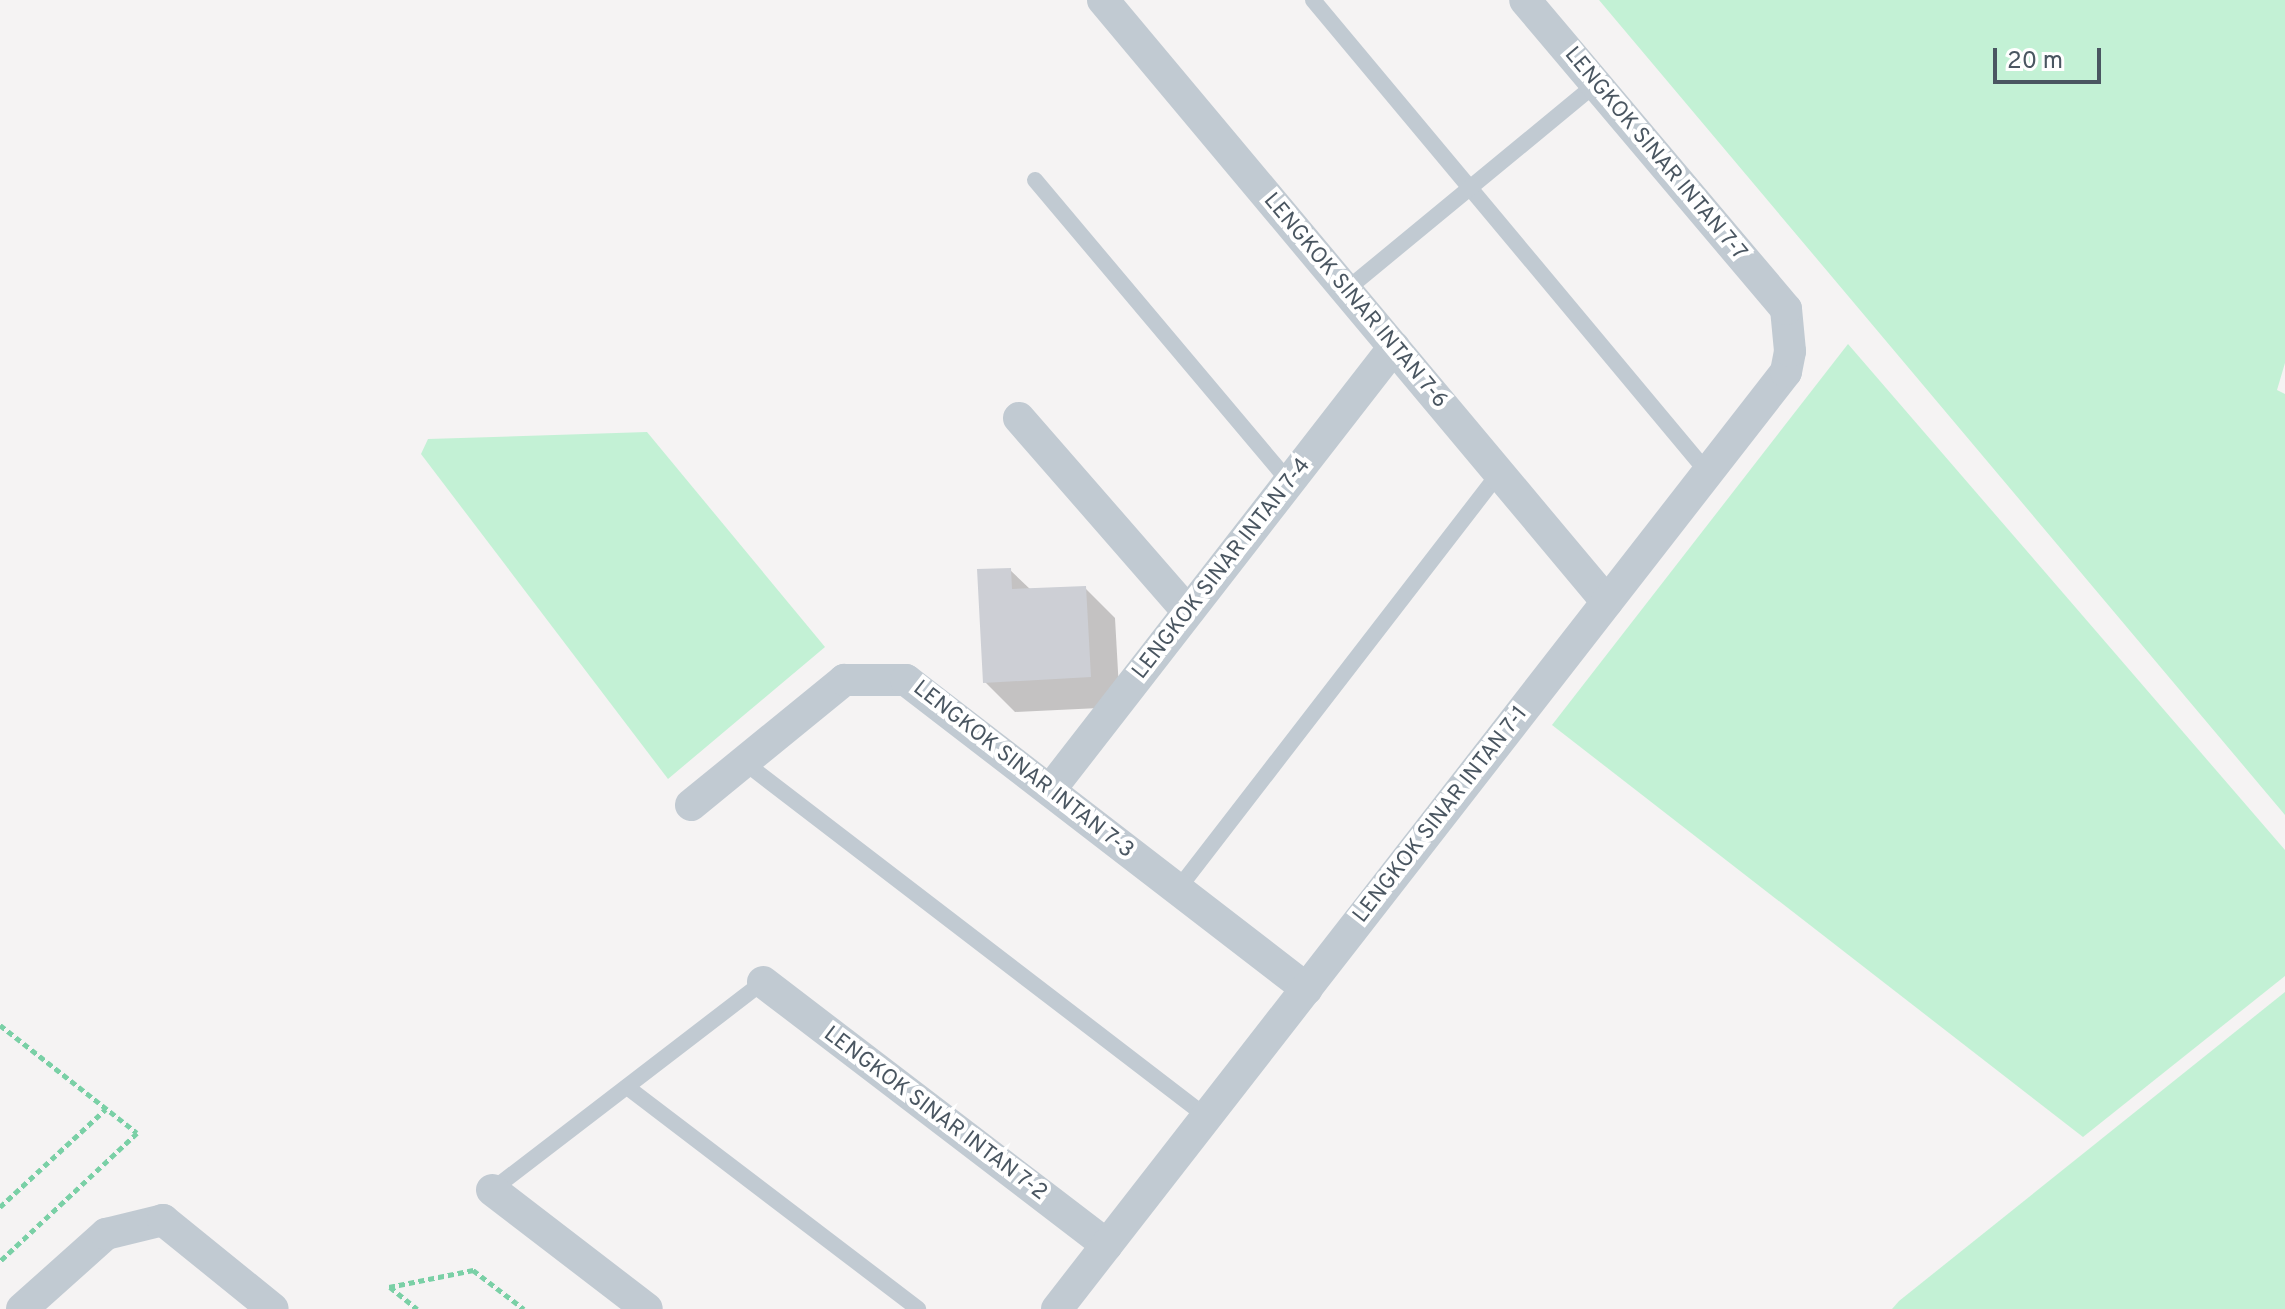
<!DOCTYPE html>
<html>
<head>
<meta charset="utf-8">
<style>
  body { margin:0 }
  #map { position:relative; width:2285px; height:1309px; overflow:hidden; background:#f5f3f3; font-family:Overpass,sans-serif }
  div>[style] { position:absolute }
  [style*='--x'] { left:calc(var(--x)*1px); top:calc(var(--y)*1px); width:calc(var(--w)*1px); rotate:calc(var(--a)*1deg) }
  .green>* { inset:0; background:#c3f1d5 }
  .shadow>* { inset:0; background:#0003 }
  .building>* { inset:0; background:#cdcfd5 }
  .path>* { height:5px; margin-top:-2.5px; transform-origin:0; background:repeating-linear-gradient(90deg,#7ad0a6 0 6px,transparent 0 10px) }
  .service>* { height:16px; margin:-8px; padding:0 8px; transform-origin:8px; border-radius:8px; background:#c1cad2 }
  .minor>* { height:32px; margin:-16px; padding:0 16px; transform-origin:16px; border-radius:16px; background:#c1cad2 }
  span { translate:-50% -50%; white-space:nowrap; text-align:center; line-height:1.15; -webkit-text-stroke:8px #fff; paint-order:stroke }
  .street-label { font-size:22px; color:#4a5661 }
  .scale { position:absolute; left:1993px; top:48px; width:108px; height:36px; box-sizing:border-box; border:4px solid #4a5661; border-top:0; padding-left:10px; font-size:24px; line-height:28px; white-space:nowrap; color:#4a5661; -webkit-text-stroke:6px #fff; paint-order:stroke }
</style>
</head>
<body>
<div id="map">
  <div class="green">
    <i style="clip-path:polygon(1599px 0,2285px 0,2285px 363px,2277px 390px,2285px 394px,2285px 815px)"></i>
    <i style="clip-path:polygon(1848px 344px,2285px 850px,2285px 976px,2083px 1137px,1552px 725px)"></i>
    <i style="clip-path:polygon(647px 432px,825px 647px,668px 779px,421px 454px,428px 439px)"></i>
    <i style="clip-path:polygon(2285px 992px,2285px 1309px,1892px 1309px,1899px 1301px)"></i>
  </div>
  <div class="shadow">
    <i style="clip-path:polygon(1010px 570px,1031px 590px,1085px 588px,1115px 618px,1120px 707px,1015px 712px,985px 682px)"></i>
  </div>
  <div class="building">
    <i style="clip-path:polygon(1011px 568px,1012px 589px,1086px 586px,1091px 677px,983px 683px,977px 569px)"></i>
  </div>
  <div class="path">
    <i style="--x:0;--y:1025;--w:174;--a:38.2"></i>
    <i style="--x:137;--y:1133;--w:187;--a:136.9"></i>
    <i style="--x:0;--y:1207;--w:144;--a:-42.8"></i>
    <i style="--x:389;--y:1287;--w:86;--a:-11.4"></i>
    <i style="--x:473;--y:1270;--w:64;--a:37.4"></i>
    <i style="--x:390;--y:1287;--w:35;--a:39"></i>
  </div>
  <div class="service">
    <i style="--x:1313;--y:0;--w:616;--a:50.13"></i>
    <i style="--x:1035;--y:180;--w:395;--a:49.9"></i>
    <i style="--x:1346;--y:290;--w:324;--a:-39.5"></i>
    <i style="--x:744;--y:762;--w:583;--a:37.48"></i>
    <i style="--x:1178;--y:889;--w:525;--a:-52.34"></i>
    <i style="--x:627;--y:1087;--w:366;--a:37.3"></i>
    <i style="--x:492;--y:1190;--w:342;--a:-37.5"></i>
  </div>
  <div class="minor">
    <i style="--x:1103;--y:0;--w:785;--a:50.06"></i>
    <i style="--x:1019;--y:418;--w:257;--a:48.9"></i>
    <i style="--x:1050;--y:790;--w:561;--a:-52.17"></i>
    <i style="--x:691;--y:805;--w:198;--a:-39.2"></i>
    <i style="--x:844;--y:680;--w:62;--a:0"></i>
    <i style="--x:906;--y:680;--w:506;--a:37.62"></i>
    <i style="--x:763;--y:982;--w:433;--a:37.4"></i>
    <i style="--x:492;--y:1190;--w:195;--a:37.5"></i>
    <i style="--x:22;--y:1309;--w:113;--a:-41.8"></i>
    <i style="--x:106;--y:1234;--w:59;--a:-13.8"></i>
    <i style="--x:163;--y:1220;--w:141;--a:39"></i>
    <i style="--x:1057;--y:1309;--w:1187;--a:-52.12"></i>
    <i style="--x:1786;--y:372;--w:21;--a:-79"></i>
    <i style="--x:1790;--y:351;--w:42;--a:-95.4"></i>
    <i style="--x:1786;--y:309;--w:404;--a:-130.2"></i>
  </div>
  <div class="street-label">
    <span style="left:1655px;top:154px;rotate:50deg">LENGKOK SINAR INTAN 7-7</span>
    <span style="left:1355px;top:301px;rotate:50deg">LENGKOK SINAR INTAN 7-6</span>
    <span style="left:1222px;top:569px;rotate:-52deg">LENGKOK SINAR INTAN 7-4</span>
    <span style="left:1023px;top:770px;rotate:38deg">LENGKOK SINAR INTAN 7-3</span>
    <span style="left:1441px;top:815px;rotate:-52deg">LENGKOK SINAR INTAN 7-1</span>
    <span style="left:935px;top:1114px;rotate:37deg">LENGKOK SINAR INTAN 7-2</span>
  </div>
  <div class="scale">20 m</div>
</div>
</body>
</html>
